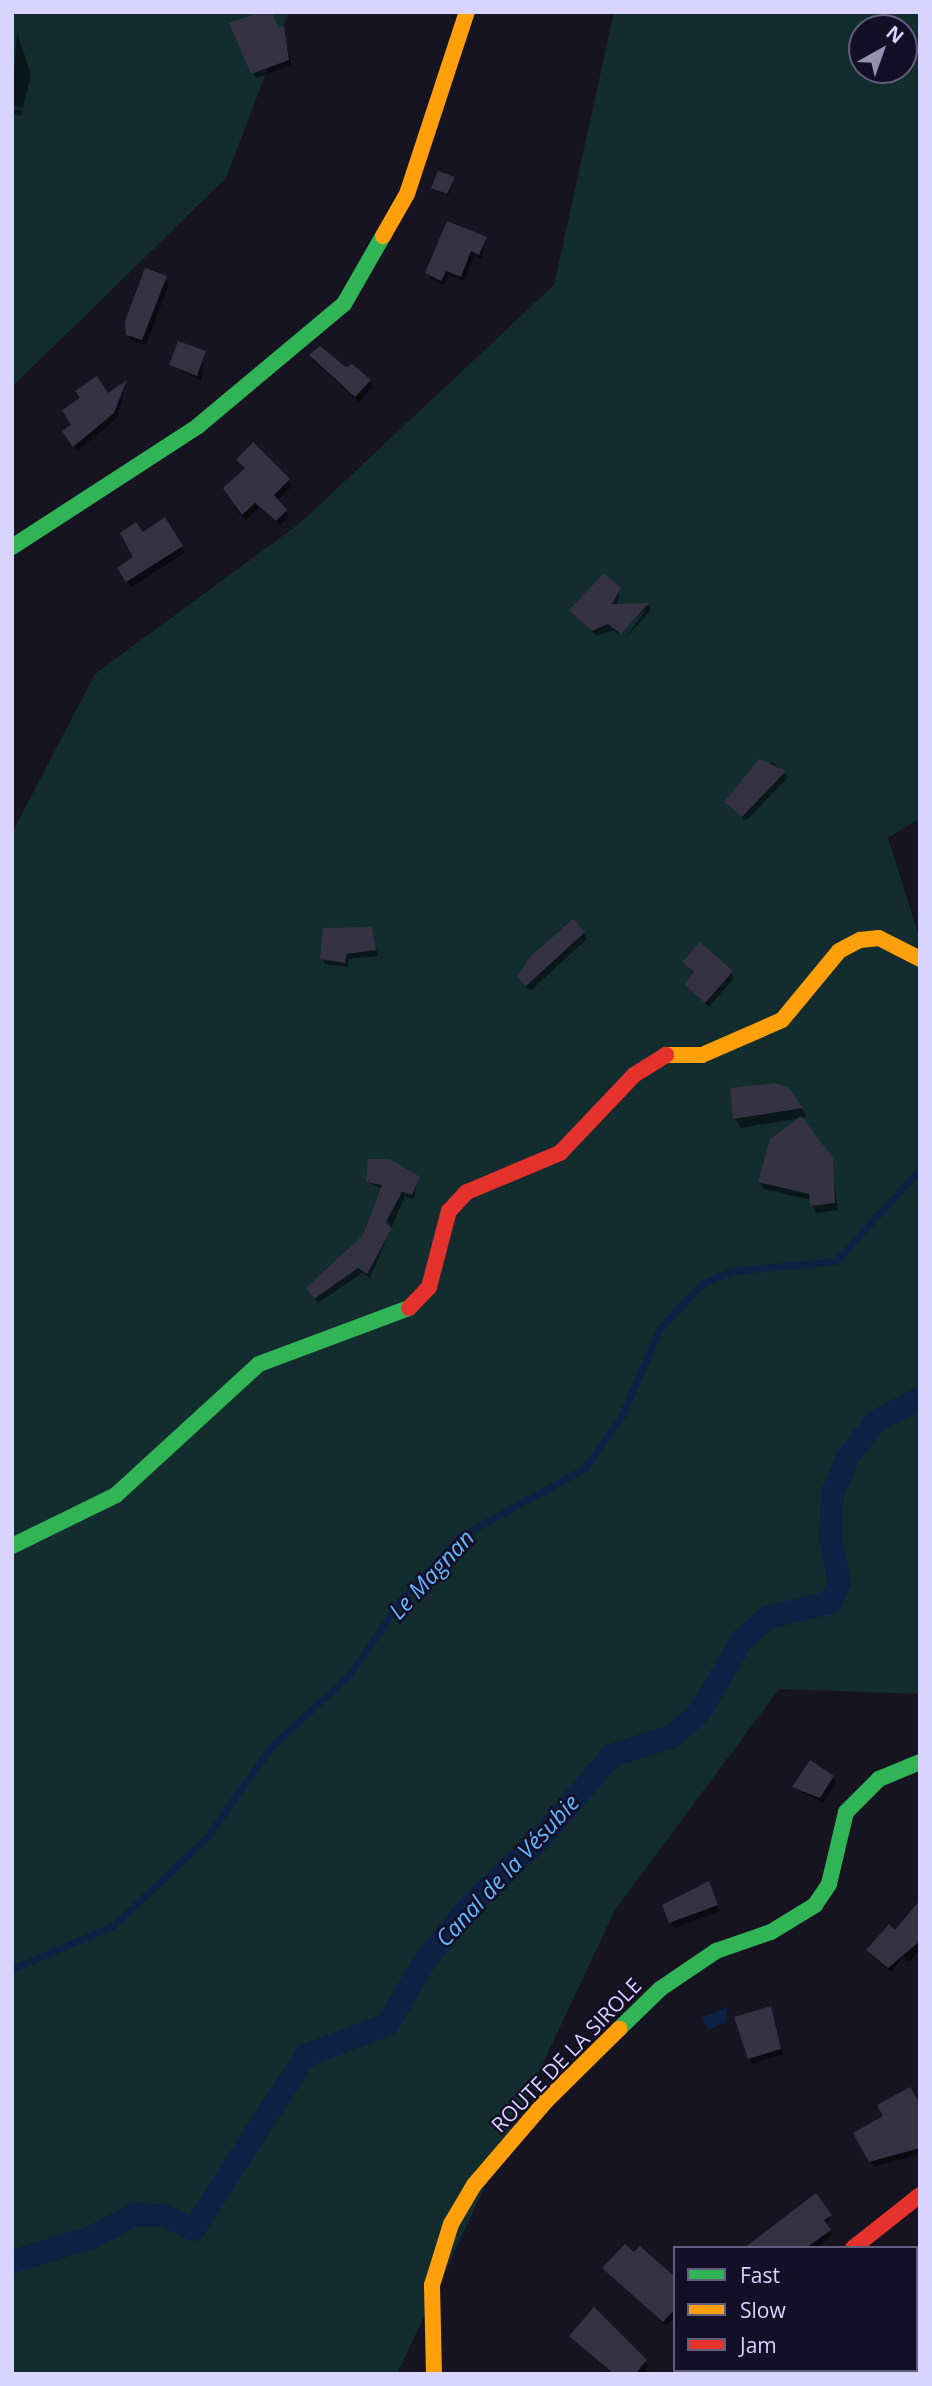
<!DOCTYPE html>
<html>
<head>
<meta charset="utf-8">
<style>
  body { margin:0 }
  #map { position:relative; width:932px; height:2386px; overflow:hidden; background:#161421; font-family:"Open Sans",sans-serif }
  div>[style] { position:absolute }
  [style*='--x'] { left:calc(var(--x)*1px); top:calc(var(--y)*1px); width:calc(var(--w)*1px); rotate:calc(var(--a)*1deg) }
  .green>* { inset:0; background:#132c2d }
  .water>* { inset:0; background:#0d2144 }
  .shadow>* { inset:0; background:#0007 }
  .stream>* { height:7px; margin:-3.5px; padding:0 3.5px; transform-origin:3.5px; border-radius:3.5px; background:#0d2144 }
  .canal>* { height:23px; margin:-11.5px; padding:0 11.5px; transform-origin:11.5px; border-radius:11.5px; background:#0d2144 }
  .building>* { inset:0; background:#343243 }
  .fast>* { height:16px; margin:-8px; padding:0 8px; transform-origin:8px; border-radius:8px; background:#30b455 }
  .slow>* { height:16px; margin:-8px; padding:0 8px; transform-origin:8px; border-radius:8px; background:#ff9f0a }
  .jam>* { height:16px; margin:-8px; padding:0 8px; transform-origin:8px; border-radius:8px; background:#e5322d }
  span { translate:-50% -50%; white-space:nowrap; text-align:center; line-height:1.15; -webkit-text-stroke:5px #130f26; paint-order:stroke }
  .street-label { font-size:21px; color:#d9d4ff }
  .water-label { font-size:23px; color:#62b6ff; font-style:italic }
  .frame { position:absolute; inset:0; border:14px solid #d9d4ff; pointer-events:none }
  .legend { position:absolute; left:673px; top:2246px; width:245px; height:126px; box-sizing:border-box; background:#130f26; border:2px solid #625e7d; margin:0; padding:9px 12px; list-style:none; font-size:21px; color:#d9d4ff }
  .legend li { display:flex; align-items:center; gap:14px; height:35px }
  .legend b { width:35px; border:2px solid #625e7d }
  .north { position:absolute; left:848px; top:14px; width:70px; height:70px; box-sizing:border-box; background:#130f26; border:2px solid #625e7d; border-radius:50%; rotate:40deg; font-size:19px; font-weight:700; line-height:28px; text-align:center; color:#d9d4ff }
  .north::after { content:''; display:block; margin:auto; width:24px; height:32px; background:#9591b1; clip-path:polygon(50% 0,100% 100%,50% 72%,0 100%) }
</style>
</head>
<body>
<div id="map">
  <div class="green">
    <i style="clip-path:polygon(12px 12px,289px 12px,226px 178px,12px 387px)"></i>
    <i style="clip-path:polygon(evenodd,614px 12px,920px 12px,920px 818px,888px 838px,920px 940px,920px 1694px,779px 1689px,615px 1910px,397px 2374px,12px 2374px,12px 833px,95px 674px,299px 524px,554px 285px,614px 12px,862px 28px,904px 28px,904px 70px,862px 70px,862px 28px)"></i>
  </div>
  <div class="water">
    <i style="clip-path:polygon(727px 2007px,726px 2022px,708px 2030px,702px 2017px)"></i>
  </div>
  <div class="shadow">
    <i style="clip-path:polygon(283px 28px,291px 65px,256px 78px,253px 73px)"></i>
    <i style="clip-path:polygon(17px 32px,31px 75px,23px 108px,12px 105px)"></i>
    <i style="clip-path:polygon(12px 109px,22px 111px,21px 116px,12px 114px)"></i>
    <i style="clip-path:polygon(453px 179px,448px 196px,433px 188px)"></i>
    <i style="clip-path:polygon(485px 238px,482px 259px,474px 256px,464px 281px,449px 275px,444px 285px,431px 279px,427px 273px)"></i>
    <i style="clip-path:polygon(166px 278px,169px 284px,146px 345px,132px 341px,128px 335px)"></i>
    <i style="clip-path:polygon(320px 348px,370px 382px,373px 387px,359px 402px,314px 361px,311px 355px)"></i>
    <i style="clip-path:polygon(205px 353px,201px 381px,171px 365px)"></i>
    <i style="clip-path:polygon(126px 383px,117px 418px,77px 451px,64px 431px)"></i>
    <i style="clip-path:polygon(238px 460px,288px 481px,292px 486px,277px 501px,289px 516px,280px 525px,259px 508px,246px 520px,234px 508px,246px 470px)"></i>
    <i style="clip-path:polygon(165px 519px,185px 553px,131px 587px,119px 569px,136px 558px,143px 534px)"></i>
    <i style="clip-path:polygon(620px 589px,617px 606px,648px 605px,651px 610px,625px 639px,646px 609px,618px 634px,613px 630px,597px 636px,571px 610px)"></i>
    <i style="clip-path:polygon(773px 762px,788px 777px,746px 821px,726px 802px)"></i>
    <i style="clip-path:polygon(371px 929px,378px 956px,349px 959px,348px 967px,325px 964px,322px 958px)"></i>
    <i style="clip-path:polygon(584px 933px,587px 939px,530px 991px,519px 977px)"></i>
    <i style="clip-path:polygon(684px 962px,731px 972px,734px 978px,709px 1007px,686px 984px,694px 974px)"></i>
    <i style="clip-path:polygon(788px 1089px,807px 1117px,740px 1128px,735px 1118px)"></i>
    <i style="clip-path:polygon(831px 1159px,838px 1210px,816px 1213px,811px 1200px,764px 1189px,759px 1182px)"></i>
    <i style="clip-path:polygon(418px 1178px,414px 1200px,405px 1196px,370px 1278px,362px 1273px,318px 1303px,311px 1294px,364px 1236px,382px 1189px,368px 1182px)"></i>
    <i style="clip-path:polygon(832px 1777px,836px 1783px,823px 1803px,794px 1787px)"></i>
    <i style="clip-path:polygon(708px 1883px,720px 1911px,674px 1928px,665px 1906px)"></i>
    <i style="clip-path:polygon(920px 1918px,920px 1950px,909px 1962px,903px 1957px,891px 1972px,872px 1956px,868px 1950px)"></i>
    <i style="clip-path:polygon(770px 2008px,783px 2054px,752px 2064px,749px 2058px)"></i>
    <i style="clip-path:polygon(856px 2133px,920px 2145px,920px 2154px,874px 2167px)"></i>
    <i style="clip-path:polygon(830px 2216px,826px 2226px,832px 2236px,816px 2248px,747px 2248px)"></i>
    <i style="clip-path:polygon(916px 2259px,920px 2263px,916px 2291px)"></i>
    <i style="clip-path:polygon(605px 2269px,675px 2286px,675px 2317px,667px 2326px)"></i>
    <i style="clip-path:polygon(571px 2336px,645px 2361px,649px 2366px,642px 2374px,613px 2374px)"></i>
  </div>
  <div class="stream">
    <i style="--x:12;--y:1969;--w:111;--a:-23.3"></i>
    <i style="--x:114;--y:1925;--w:128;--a:-43.4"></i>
    <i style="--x:207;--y:1837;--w:108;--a:-54.8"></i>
    <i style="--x:269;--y:1749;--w:110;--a:-42.8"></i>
    <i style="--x:350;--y:1674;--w:88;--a:-55.6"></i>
    <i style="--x:400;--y:1601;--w:87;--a:-47.3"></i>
    <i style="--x:459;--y:1537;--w:144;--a:-28.7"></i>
    <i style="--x:585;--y:1468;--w:65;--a:-55.1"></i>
    <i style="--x:622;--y:1415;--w:95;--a:-66.4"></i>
    <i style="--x:660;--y:1328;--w:61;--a:-46.3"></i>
    <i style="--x:702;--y:1284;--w:32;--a:-24"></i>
    <i style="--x:731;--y:1271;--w:105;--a:-5.4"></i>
    <i style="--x:836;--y:1261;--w:125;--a:-47.6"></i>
  </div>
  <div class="canal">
    <i style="--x:12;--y:2261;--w:83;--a:-16.9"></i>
    <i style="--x:91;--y:2237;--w:49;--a:-28.1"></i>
    <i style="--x:134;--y:2214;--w:30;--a:2"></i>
    <i style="--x:164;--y:2215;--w:32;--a:26"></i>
    <i style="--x:193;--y:2229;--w:207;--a:-57.2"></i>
    <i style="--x:305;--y:2055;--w:88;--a:-20.7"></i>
    <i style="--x:387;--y:2024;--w:69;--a:-59.7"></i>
    <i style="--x:422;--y:1964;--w:77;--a:-51.3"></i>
    <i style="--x:470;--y:1904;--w:93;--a:-43.3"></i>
    <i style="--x:538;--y:1840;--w:112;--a:-49.3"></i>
    <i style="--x:611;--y:1755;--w:63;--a:-17.6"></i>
    <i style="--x:671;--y:1736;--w:37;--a:-41"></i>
    <i style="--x:699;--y:1712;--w:85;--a:-59.5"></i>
    <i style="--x:742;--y:1639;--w:33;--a:-41"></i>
    <i style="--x:767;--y:1617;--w:65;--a:-13.4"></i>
    <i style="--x:830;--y:1602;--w:22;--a:-66"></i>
    <i style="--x:839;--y:1582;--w:46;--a:-101.3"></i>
    <i style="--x:830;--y:1537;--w:44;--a:-87.4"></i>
    <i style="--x:832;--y:1493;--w:39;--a:-67"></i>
    <i style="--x:847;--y:1457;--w:46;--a:-52.1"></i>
    <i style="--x:875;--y:1421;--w:51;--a:-27.1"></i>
  </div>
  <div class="building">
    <i style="clip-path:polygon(261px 12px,272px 12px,278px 28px,284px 26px,289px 60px,251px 74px,229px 23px)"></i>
    <i style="clip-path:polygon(438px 171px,455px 177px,447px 194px,431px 188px)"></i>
    <i style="clip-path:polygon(447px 221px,487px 237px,479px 255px,471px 251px,461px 277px,446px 271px,441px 281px,425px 273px)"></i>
    <i style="clip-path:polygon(145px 268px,167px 276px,142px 340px,126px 335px,125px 321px)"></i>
    <i style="clip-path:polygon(178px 341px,206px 351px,197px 376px,169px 365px)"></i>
    <i style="clip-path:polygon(320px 346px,346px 367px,352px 364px,371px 380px,355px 397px,309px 355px)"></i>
    <i style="clip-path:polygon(97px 376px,108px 393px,127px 380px,114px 413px,73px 447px,62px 431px,71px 425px,62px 410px,80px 398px,75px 391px)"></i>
    <i style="clip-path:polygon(253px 442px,290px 479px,274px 495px,287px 510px,276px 521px,255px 503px,242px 515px,223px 488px,245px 468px,236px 460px)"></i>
    <i style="clip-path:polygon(165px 517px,183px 546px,126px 582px,117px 568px,133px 557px,120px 533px,136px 522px,143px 532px)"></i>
    <i style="clip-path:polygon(604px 573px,621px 588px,612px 604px,649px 603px,621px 634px,608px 624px,592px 631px,569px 610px)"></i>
    <i style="clip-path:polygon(759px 759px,786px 771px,742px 817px,724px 802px)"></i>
    <i style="clip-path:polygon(573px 919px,585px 932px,526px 986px,517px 976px,531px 956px)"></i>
    <i style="clip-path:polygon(372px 927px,376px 950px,347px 954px,345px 963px,320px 959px,323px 928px)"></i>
    <i style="clip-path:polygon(700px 942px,733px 971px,705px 1003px,684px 984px,694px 972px,682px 962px)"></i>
    <i style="clip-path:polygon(775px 1083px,789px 1088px,803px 1108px,733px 1119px,730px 1088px)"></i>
    <i style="clip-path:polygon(801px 1116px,833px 1158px,835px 1203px,810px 1206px,809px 1194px,758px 1182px,770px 1139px)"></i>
    <i style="clip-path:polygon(368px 1159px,390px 1159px,420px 1177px,412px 1195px,402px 1192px,386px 1222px,392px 1228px,367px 1274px,358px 1268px,314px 1299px,306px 1288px,363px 1235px,382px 1185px,366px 1182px)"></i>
    <i style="clip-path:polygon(810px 1760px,834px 1776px,820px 1798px,792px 1787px)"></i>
    <i style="clip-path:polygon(709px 1881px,718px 1905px,669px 1923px,662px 1905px)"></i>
    <i style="clip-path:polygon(920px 1900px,920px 1941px,888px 1968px,866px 1950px,889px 1924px,895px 1930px)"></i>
    <i style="clip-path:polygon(771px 2006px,781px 2049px,748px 2059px,734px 2017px)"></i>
    <i style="clip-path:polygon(910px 2087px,920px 2104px,920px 2148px,869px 2162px,853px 2133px,883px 2116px,877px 2105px)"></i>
    <i style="clip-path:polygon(816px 2193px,832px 2215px,824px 2220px,831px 2230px,806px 2248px,744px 2248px)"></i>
    <i style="clip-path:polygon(625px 2244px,634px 2252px,640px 2246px,675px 2277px,675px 2309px,663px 2322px,602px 2268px)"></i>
    <i style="clip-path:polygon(594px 2307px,647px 2360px,635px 2374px,614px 2374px,569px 2336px)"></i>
  </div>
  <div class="fast">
    <i style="--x:12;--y:547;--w:222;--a:-33"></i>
    <i style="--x:198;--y:426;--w:190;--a:-39.9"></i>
    <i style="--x:344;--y:304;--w:78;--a:-60.2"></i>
    <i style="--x:12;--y:1546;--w:116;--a:-26.1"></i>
    <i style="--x:116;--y:1495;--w:194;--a:-42.5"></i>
    <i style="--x:259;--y:1364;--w:160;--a:-20.5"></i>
    <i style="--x:619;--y:2029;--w:57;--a:-44.3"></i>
    <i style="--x:660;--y:1989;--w:68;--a:-34.2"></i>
    <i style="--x:716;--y:1951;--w:58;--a:-19.1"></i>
    <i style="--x:771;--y:1932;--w:52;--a:-31.5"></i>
    <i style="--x:815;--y:1905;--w:25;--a:-56"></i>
    <i style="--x:829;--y:1884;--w:74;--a:-76.7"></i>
    <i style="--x:846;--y:1812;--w:47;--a:-45"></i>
    <i style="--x:879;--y:1779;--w:44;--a:-22.5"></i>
  </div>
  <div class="slow">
    <i style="--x:383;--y:236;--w:48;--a:-60.3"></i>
    <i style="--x:407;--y:194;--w:192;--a:-71.8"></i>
    <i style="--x:666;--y:1055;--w:36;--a:0"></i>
    <i style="--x:702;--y:1055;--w:87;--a:-23.6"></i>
    <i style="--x:782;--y:1020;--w:89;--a:-50.4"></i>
    <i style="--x:839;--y:951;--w:24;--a:-28"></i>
    <i style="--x:860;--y:940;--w:19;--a:-6"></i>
    <i style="--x:879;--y:938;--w:46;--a:27.1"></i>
    <i style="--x:434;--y:2374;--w:89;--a:-91.3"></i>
    <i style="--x:432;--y:2285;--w:64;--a:-72.7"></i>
    <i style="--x:451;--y:2224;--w:45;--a:-59.5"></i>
    <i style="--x:474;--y:2185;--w:111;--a:-49.4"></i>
    <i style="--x:546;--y:2101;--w:103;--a:-44.6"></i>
  </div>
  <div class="jam">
    <i style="--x:409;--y:1308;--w:29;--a:-46"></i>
    <i style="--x:429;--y:1287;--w:79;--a:-75.3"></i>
    <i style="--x:449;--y:1211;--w:26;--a:-47"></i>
    <i style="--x:467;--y:1192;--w:101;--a:-22.8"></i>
    <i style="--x:560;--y:1153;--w:108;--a:-46.5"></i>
    <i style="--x:634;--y:1075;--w:38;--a:-32"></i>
    <i style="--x:853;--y:2248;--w:85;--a:-38.3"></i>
    <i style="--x:690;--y:2374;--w:5;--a:-53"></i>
  </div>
  <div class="street-label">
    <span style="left:566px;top:2055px;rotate:-46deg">ROUTE DE LA SIROLE</span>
  </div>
  <div class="water-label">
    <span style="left:431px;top:1574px;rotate:-47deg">Le Magnan</span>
    <span style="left:507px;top:1870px;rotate:-47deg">Canal de la Vésubie</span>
  </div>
  <div class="frame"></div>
  <ul class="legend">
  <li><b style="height:9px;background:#30b455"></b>Fast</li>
  <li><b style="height:9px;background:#ff9f0a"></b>Slow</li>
  <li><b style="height:9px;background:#e5322d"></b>Jam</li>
  </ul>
  <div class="north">N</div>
</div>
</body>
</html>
